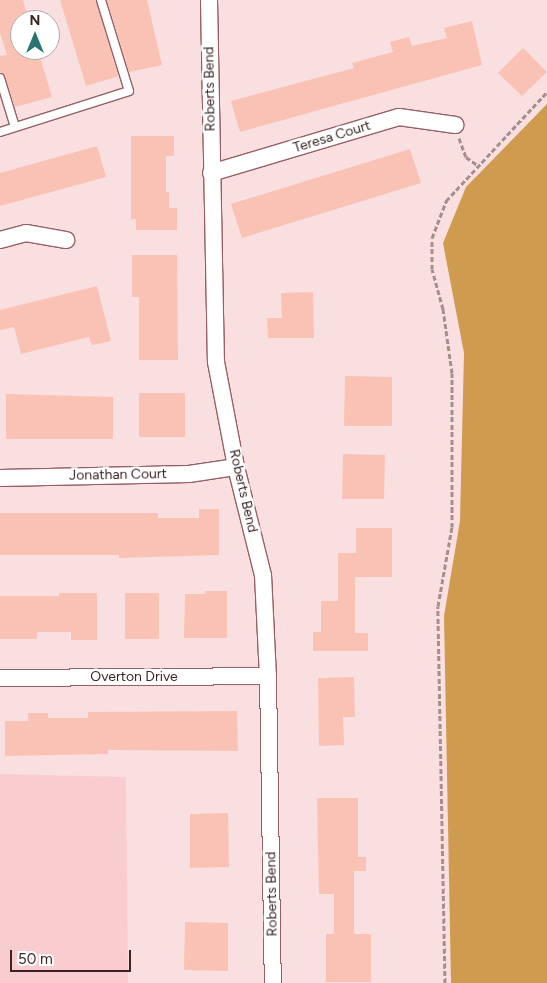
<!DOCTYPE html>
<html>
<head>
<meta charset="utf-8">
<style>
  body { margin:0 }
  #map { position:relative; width:547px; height:983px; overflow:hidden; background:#f9dfe0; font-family:Figtree,sans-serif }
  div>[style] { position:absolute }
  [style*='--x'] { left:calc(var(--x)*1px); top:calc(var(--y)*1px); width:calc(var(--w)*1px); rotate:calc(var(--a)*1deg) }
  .built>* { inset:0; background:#f9cdcf }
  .forest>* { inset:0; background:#cf9b4e }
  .building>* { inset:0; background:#fac2b4 }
  .path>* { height:3px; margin-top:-1.5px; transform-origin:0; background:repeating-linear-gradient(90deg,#a68d8e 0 5px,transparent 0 7.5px) }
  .roads { filter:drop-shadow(1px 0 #975f64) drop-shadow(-1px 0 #975f64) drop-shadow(0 1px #975f64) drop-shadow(0 -1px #975f64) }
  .lane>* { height:8px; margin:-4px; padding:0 4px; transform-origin:4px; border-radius:4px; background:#fff }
  .street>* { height:16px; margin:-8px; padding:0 8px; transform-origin:8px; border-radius:8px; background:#fff }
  span { translate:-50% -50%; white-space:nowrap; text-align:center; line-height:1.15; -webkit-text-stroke:5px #fff; paint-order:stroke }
  .street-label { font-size:14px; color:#3b2325 }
  .north { position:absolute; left:10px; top:10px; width:50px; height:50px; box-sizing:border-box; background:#fff; border:1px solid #b1a7a8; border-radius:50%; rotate:0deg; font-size:14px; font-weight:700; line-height:20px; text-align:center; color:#3b2325 }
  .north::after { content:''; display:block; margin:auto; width:18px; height:22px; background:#297373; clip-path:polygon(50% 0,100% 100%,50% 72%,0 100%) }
  .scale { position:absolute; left:10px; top:950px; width:121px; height:22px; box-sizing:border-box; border:2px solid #3b2325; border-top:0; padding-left:6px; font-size:15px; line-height:18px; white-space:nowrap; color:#3b2325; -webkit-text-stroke:4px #fff; paint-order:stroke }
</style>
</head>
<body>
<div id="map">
  <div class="built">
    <i style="clip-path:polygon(0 774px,126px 777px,128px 983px,0 983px)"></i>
  </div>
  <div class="forest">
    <i style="clip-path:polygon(547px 104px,547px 983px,451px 983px,444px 616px,460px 521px,464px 353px,443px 243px,466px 187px)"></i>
  </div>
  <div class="building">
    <i style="clip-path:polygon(0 0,23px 0,29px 20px,20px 20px,20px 50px,38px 50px,52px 97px,15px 107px,5px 76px,0 72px,0 56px,7px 55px,0 33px)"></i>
    <i style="clip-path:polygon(60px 0,96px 0,118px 75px,116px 77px,86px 86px)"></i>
    <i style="clip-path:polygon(107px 0,147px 0,162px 65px,129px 72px)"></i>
    <i style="clip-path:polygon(472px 21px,482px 65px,240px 132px,231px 101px,354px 68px,352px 63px,393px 52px,390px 42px,409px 37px,412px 46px,447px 38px,444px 28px)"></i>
    <i style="clip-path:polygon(523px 48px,547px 72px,522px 96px,498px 73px)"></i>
    <i style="clip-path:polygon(131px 136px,174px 136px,174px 156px,166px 156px,166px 192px,169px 192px,169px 208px,177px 208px,177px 230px,136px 230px,136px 219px,131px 219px)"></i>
    <i style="clip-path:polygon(97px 146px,106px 177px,0 206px,0 173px)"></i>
    <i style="clip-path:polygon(410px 149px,421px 183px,242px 238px,231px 204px)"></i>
    <i style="clip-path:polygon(132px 255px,177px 255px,178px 360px,139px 360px,139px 297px,132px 297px)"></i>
    <i style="clip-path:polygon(97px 286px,111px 341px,92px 345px,89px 337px,21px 354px,14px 327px,0 330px,0 310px)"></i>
    <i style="clip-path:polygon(313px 292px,314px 338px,268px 338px,267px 318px,282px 318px,281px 293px)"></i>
    <i style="clip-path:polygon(345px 376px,392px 377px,392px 426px,344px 426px)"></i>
    <i style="clip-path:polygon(139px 393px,185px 393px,185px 437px,139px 437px)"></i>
    <i style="clip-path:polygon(6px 394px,113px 397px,113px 439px,6px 439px)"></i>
    <i style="clip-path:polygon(343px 454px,385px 455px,384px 499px,342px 499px)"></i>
    <i style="clip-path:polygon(199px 509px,219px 509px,219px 555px,119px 558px,119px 555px,0 555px,0 513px,158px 513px,158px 518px,199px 518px)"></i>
    <i style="clip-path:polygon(356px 528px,392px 528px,392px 577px,355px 577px,355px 633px,368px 633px,368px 651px,313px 651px,313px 632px,321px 632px,321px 601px,338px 601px,338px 553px,356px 553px)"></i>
    <i style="clip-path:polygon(205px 591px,227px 591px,227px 638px,184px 638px,185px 594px,205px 594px)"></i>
    <i style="clip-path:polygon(59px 593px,97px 593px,97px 640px,71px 640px,71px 632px,37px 632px,37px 639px,0 639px,0 596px,59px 596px)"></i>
    <i style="clip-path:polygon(125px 593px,159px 593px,159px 639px,125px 639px)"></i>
    <i style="clip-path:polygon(354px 677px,355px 717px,343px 717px,344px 745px,319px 746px,318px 678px)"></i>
    <i style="clip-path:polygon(237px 711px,238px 751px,108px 750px,108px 754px,5px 756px,5px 721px,28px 721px,28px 713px,48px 713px,48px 718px,88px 718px,88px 712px)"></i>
    <i style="clip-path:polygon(317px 798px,358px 798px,358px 857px,366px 857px,366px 871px,354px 871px,354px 934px,371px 934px,371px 982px,326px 982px,326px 934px,334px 934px,334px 894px,319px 894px)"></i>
    <i style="clip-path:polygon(228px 813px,229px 867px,190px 868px,190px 814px)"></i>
    <i style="clip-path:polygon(185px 922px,228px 923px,228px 971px,184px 970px)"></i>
  </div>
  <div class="path">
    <i style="--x:459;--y:138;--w:20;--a:70"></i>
    <i style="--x:466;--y:157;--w:16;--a:35"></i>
    <i style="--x:445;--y:983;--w:377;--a:-91.1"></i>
    <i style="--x:438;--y:606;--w:80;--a:-80"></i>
    <i style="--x:452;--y:527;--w:154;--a:-90"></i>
    <i style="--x:452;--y:373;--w:65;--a:-98"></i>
    <i style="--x:443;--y:309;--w:41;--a:-105.4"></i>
    <i style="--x:432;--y:269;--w:31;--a:-90"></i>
    <i style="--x:432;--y:238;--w:40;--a:-69"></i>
    <i style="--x:446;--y:201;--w:149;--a:-47.2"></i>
  </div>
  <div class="roads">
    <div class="lane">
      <i style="--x:0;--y:78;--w:51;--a:73"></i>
      <i style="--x:0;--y:132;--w:135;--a:-17.6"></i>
      <i style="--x:129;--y:91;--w:95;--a:-107.1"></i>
    </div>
    <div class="street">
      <i style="--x:209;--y:0;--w:362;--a:88.9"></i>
      <i style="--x:216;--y:362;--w:107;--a:79.2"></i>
      <i style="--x:236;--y:467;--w:111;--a:76"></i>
      <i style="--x:263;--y:575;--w:101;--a:87.2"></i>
      <i style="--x:268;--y:676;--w:307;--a:89.1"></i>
      <i style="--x:211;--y:173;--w:196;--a:-16.6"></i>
      <i style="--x:399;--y:117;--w:57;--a:8.1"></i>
      <i style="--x:0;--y:240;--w:27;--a:-15"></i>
      <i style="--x:26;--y:233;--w:41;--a:9.9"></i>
      <i style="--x:0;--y:478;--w:189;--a:-1.2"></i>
      <i style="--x:189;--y:474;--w:48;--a:-8.5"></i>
      <i style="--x:0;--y:678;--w:268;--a:-0.4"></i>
    </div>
  </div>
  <div class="street-label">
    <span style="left:210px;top:89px;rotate:-91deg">Roberts Bend</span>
    <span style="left:332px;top:137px;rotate:-17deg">Teresa Court</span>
    <span style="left:118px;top:475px;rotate:-1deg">Jonathan Court</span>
    <span style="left:243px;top:491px;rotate:77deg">Roberts Bend</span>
    <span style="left:134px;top:677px">Overton Drive</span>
    <span style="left:272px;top:894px;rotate:-91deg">Roberts Bend</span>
  </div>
  <div class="north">N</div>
  <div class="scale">50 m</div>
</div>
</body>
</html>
